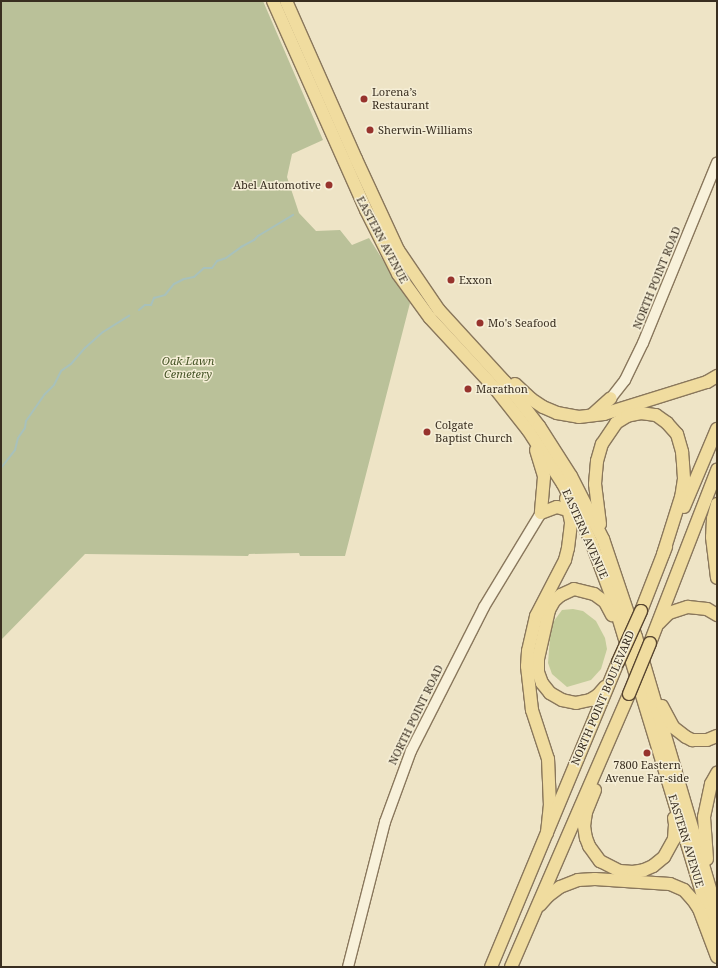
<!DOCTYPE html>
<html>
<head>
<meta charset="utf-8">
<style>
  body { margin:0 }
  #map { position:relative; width:718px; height:968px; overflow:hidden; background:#eee4c6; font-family:"Noto Serif",serif }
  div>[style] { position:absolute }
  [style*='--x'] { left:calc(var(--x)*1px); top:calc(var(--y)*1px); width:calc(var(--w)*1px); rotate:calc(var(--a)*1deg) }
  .green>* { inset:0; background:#c3cc9a }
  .cemetery>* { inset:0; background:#bac199 }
  .stream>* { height:2px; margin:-1px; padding:0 1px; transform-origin:1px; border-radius:1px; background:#a8c1bb }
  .roads { filter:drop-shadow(1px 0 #89775c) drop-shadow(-1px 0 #89775c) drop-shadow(0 1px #89775c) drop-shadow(0 -1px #89775c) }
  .minor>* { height:10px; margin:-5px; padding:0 5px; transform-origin:5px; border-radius:5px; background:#f8f1da }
  .major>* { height:12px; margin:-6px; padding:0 6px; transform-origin:6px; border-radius:6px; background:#f0dc9f }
  .bridges { filter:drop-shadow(1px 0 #574530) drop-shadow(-1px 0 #574530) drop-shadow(0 1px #574530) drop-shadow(0 -1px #574530) }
  .major-bridge>* { height:12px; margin:-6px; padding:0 6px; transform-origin:6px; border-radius:6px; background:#f0dc9f }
  .dots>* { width:11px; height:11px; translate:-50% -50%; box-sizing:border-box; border:2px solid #f5eed6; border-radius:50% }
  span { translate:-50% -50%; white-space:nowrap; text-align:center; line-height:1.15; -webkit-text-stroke:3px #f5eed6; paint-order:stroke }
  .poi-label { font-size:11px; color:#392e20 }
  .left { translate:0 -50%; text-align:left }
  .right { translate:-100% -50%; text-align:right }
  .street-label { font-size:11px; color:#392e20 }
  .park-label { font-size:11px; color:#475527; font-style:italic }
  .frame { position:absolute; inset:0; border:2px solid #392e20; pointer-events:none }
</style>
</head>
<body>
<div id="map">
  <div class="green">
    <i style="clip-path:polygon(573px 609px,583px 611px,596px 621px,605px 638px,607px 649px,601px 669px,591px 680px,567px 687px,552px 674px,548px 663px,551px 625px,562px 610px)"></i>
  </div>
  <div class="cemetery">
    <i style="clip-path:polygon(1px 1px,263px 1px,323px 140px,292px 154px,287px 177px,299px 213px,316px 231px,340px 230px,352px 245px,369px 238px,410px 303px,345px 556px,300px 556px,299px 553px,249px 554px,248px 556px,85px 554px,1px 640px)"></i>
  </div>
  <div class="stream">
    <i style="--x:139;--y:310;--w:8;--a:-40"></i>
    <i style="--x:145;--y:305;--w:6;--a:0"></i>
    <i style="--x:151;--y:305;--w:8;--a:-67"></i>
    <i style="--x:154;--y:298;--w:11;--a:-15"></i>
    <i style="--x:165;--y:295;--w:14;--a:-51"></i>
    <i style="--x:174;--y:284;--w:11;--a:-27"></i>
    <i style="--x:184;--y:279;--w:10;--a:-11"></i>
    <i style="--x:194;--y:277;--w:13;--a:-42"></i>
    <i style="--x:204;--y:268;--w:8;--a:0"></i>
    <i style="--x:212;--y:268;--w:9;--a:-54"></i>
    <i style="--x:217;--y:261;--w:9;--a:-18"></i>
    <i style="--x:226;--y:258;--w:19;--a:-36"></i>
    <i style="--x:241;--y:247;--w:15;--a:-28"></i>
    <i style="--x:254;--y:240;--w:6;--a:-45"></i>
    <i style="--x:258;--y:236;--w:41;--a:-31"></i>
    <i style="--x:1;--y:468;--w:23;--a:-52"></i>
    <i style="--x:15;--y:450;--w:12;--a:-76"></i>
    <i style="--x:18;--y:438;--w:12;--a:-55"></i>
    <i style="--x:25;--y:428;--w:7;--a:-82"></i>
    <i style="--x:26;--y:421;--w:32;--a:-55"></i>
    <i style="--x:44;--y:395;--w:14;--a:-45"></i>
    <i style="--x:54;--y:385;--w:16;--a:-63"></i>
    <i style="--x:61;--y:371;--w:12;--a:-35"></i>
    <i style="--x:71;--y:364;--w:21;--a:-49"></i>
    <i style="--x:85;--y:348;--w:24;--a:-42"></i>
    <i style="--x:103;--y:332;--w:31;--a:-32"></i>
  </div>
  <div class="roads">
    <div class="minor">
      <i style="--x:611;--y:398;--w:23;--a:-52"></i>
      <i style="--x:625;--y:380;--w:41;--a:-64.1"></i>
      <i style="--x:643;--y:343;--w:195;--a:-67.7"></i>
      <i style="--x:348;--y:967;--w:150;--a:-75.7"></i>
      <i style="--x:385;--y:822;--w:76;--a:-69.9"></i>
      <i style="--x:411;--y:751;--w:161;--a:-63.1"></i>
      <i style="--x:484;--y:607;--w:110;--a:-58.8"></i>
    </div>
    <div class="major">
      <i style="--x:273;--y:1;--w:229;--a:66"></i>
      <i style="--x:366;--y:210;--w:72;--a:63.4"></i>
      <i style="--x:398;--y:274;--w:54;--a:54"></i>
      <i style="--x:430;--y:318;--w:94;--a:47.2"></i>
      <i style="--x:494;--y:387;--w:55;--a:51.7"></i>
      <i style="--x:528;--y:430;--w:64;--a:57.1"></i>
      <i style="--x:563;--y:484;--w:38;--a:63"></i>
      <i style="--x:580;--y:518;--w:29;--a:65"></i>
      <i style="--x:592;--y:544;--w:60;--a:69.4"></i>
      <i style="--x:613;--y:600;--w:358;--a:73.1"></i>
      <i style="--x:286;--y:1;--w:173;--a:66.1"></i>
      <i style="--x:356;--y:159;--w:100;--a:65.2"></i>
      <i style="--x:398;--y:250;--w:73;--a:55.7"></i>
      <i style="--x:439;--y:310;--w:98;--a:47.5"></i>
      <i style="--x:505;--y:382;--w:56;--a:52.3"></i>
      <i style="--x:539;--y:426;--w:59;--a:57.4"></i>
      <i style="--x:571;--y:476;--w:71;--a:63.1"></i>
      <i style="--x:603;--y:539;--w:103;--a:71.4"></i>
      <i style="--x:636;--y:637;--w:287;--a:73.6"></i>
      <i style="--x:515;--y:384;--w:22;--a:43"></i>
      <i style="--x:531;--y:399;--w:14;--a:34"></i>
      <i style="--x:543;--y:407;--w:15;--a:23"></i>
      <i style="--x:557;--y:413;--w:22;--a:10"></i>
      <i style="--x:579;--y:417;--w:25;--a:-7"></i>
      <i style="--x:604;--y:414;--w:108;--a:-17.3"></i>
      <i style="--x:707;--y:382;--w:12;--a:-31"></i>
      <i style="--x:592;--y:415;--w:25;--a:-42"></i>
      <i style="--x:536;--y:450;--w:28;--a:73"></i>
      <i style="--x:544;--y:477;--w:36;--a:95"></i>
      <i style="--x:717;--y:504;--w:16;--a:105"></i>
      <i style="--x:713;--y:519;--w:18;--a:93"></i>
      <i style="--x:712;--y:537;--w:41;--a:83"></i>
      <i style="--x:684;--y:507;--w:85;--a:-67.1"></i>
      <i style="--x:541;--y:513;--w:17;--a:-21"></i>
      <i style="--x:557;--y:507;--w:18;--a:16"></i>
      <i style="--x:600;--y:524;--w:40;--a:-97.1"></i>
      <i style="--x:595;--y:484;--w:23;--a:-85"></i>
      <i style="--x:597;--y:461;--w:18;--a:-74"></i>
      <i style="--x:602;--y:444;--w:25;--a:-56"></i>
      <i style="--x:616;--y:423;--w:13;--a:-32"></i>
      <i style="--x:627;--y:416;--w:14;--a:-12"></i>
      <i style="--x:641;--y:413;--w:15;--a:8"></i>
      <i style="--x:656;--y:415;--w:14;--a:36"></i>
      <i style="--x:667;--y:423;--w:15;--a:48"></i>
      <i style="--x:677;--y:434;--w:19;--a:74"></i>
      <i style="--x:682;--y:452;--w:12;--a:85"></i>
      <i style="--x:683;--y:464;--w:15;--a:86"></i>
      <i style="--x:684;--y:479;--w:18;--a:99"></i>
      <i style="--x:681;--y:497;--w:60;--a:107.5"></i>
      <i style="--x:641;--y:611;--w:69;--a:-68.7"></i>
      <i style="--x:659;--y:623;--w:14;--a:-45"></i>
      <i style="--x:669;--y:613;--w:20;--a:-18"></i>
      <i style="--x:688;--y:607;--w:19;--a:6"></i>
      <i style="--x:707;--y:609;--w:12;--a:31"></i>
      <i style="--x:650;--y:643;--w:186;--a:-68.8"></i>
      <i style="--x:605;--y:687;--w:11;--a:131"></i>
      <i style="--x:598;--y:695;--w:9;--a:148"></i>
      <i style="--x:590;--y:700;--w:14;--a:168"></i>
      <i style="--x:576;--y:703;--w:14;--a:-168"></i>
      <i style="--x:562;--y:700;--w:14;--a:-150"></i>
      <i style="--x:550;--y:693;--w:13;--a:-129"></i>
      <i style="--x:542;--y:683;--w:12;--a:-110"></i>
      <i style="--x:538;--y:672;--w:13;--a:-90"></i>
      <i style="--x:538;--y:659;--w:50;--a:-77.3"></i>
      <i style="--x:549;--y:610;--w:10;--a:-61"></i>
      <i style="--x:554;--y:601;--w:9;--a:-41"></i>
      <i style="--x:561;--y:595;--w:14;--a:-25"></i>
      <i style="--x:574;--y:589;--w:21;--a:14"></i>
      <i style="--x:594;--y:594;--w:14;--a:36"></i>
      <i style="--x:605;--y:602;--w:15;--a:62"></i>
      <i style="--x:662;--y:706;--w:24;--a:62"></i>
      <i style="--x:673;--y:727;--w:16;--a:38"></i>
      <i style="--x:686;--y:737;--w:7;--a:27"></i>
      <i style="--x:692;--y:740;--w:15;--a:0"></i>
      <i style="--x:707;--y:740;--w:11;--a:-22"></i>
      <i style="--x:595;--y:790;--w:24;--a:112"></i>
      <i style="--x:586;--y:812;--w:14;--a:98"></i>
      <i style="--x:584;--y:826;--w:12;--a:81"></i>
      <i style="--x:586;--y:838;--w:9;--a:69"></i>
      <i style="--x:589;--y:846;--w:19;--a:54"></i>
      <i style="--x:600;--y:861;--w:22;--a:27"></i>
      <i style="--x:620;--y:871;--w:13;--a:4"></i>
      <i style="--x:633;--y:872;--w:11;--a:-10"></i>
      <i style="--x:644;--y:870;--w:10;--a:-24"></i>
      <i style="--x:653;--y:866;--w:14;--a:-39"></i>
      <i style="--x:664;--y:857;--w:21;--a:-61"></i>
      <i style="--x:674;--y:839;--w:15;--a:-86"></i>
      <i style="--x:675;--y:824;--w:6;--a:-99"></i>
      <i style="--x:547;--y:833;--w:27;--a:-84"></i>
      <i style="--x:550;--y:806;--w:47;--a:-92.4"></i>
      <i style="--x:548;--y:759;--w:52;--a:-108.1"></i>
      <i style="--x:532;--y:710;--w:44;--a:-96.5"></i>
      <i style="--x:527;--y:666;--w:15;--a:-86"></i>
      <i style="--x:528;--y:651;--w:36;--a:-77"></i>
      <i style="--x:536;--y:616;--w:63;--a:-62.6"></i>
      <i style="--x:565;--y:560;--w:12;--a:-76"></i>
      <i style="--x:568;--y:548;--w:26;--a:-83"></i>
      <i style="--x:571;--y:522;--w:24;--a:-102"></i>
      <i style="--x:707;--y:859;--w:42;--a:-94.1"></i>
      <i style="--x:704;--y:817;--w:34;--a:-78"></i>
      <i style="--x:711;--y:784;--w:13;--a:-61"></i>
      <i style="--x:540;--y:905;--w:12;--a:-48"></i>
      <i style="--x:548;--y:896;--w:15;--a:-37"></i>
      <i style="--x:560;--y:887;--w:19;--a:-21"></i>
      <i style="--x:578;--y:880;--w:17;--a:-3"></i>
      <i style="--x:595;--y:879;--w:75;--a:3.8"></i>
      <i style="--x:670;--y:884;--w:15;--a:23"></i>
      <i style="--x:684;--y:890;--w:13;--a:48"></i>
      <i style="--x:693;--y:900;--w:11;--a:56"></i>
      <i style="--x:699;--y:909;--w:51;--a:69.4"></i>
      <i style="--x:491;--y:967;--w:330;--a:-67.4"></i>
      <i style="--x:511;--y:967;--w:297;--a:-66.6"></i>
    </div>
  </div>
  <div class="bridges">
    <div class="major-bridge">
      <i style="--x:618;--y:662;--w:56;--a:-65.7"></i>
      <i style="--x:629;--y:694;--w:55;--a:-67.6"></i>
    </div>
  </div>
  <div class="dots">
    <i style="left:364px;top:99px;background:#97332d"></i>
    <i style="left:370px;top:130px;background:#97332d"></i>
    <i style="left:329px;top:185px;background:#97332d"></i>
    <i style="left:451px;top:280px;background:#97332d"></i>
    <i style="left:480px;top:323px;background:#97332d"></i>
    <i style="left:468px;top:389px;background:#97332d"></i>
    <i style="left:427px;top:432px;background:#97332d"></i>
    <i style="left:647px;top:753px;background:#97332d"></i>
  </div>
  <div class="poi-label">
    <span class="left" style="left:372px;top:99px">Lorena’s<br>Restaurant</span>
    <span class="left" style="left:378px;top:130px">Sherwin-Williams</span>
    <span class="right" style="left:321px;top:185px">Abel Automotive</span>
    <span class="left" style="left:459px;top:280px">Exxon</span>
    <span class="left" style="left:488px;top:323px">Mo's Seafood</span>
    <span class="left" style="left:476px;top:389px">Marathon</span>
    <span class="left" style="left:435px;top:432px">Colgate<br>Baptist Church</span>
    <span style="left:647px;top:772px">7800 Eastern<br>Avenue Far-side</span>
  </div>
  <div class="street-label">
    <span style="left:382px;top:240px;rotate:62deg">EASTERN AVENUE</span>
    <span style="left:657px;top:278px;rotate:-68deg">NORTH POINT ROAD</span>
    <span style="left:585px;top:534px;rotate:66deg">EASTERN AVENUE</span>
    <span style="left:603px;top:698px;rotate:-67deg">NORTH POINT BOULEVARD</span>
    <span style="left:416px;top:715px;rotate:-64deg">NORTH POINT ROAD</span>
    <span style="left:686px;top:841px;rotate:73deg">EASTERN AVENUE</span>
  </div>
  <div class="park-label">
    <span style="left:188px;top:368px">Oak Lawn<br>Cemetery</span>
  </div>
  <div class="frame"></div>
</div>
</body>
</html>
